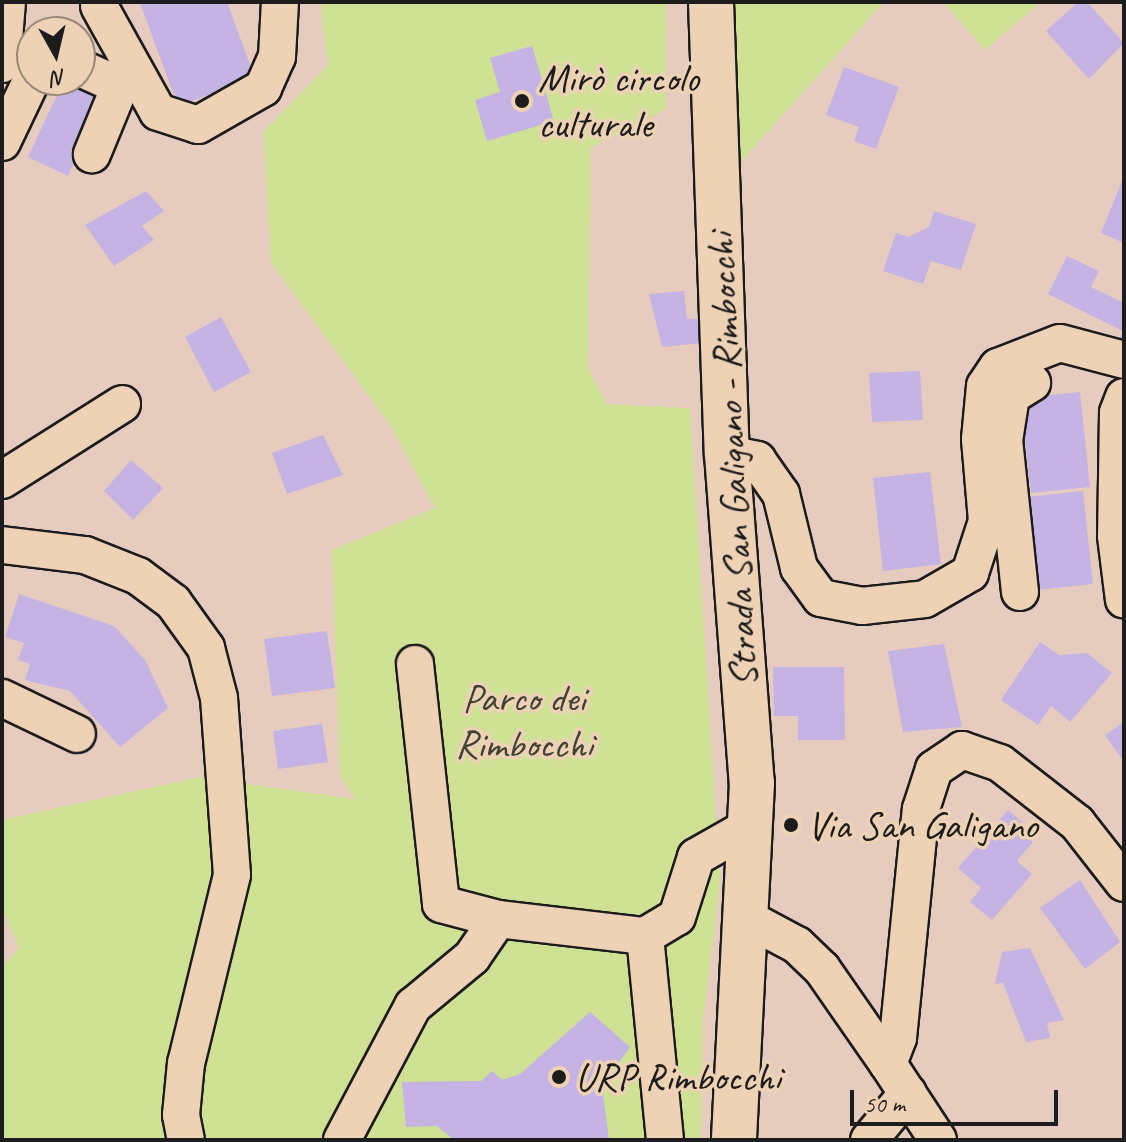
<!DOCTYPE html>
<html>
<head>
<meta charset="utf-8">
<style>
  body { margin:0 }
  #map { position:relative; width:1126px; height:1142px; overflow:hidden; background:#e6ccbe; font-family:Caveat,sans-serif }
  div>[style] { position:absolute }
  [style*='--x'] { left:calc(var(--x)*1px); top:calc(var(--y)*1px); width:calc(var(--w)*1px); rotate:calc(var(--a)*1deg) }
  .green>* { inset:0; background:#cee195 }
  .building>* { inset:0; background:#c5b3e3 }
  .roads { filter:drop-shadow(2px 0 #1c1c1c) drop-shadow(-2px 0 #1c1c1c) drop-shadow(0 2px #1c1c1c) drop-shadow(0 -2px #1c1c1c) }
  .minor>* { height:36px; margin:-18px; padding:0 18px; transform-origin:18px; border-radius:18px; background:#eed2b5 }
  .major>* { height:44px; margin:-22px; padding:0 22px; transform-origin:22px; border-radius:22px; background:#eed2b5 }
  .dots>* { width:22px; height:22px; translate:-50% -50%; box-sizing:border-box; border:4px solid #eed2b5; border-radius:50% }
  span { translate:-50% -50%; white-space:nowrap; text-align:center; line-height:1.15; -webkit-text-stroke:7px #eed2b5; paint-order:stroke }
  .poi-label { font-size:40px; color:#1c1c1c }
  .left { translate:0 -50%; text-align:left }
  .street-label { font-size:40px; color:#1c1c1c }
  .park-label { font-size:40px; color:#404334 }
  .frame { position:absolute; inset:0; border:4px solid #1c1c1c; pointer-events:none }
  .north { position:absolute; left:16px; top:16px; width:80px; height:80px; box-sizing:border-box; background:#eed2b5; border:2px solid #9a8978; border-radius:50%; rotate:172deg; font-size:22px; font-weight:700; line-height:32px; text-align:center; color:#1c1c1c }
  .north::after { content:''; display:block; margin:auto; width:28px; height:36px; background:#1c1c1c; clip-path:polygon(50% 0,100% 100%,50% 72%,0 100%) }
  .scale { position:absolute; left:850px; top:1090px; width:208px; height:36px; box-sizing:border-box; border:4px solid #1c1c1c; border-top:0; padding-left:10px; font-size:24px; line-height:28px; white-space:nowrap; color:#1c1c1c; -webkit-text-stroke:6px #eed2b5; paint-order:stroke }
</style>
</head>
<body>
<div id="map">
  <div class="green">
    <i style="clip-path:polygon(320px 2px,666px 2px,666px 109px,591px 147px,588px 368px,607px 404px,690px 408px,720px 881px,703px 1021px,701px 1140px,2px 1140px,2px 966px,19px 948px,2px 908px,2px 820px,199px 777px,355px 799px,340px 776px,332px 550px,435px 508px,390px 425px,271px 263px,263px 132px,328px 65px)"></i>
    <i style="clip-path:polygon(715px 2px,884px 2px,738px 165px)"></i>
    <i style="clip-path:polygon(943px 2px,1041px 2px,985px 50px)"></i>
  </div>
  <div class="building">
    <i style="clip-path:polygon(227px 2px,255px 78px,178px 106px,140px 3px)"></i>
    <i style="clip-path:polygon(1078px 2px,1087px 2px,1124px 43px,1089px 79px,1046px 31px)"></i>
    <i style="clip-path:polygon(532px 46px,554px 121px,487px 141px,475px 100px,500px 92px,490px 58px)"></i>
    <i style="clip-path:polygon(844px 67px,899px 87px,876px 149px,854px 141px,859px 127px,826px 115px)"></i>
    <i style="clip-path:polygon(64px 80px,108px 90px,68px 176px,28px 157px)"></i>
    <i style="clip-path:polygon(1124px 176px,1124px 243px,1101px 233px)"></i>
    <i style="clip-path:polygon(146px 191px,164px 211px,142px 226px,154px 240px,114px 266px,85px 225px)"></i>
    <i style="clip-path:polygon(934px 211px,976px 224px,961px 270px,931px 261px,923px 284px,883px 271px,896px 233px,908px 237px,929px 227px)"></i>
    <i style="clip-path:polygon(1067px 256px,1099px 271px,1091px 287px,1124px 303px,1124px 347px,1117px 344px,1123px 331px,1048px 294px)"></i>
    <i style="clip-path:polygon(684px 291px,687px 319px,702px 318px,704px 343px,662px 347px,649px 294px)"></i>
    <i style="clip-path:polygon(221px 317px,251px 372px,214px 392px,185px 337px)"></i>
    <i style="clip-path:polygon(920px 371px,923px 420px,872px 422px,869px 373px)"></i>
    <i style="clip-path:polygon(1080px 392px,1090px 487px,1031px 493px,1020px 398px)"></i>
    <i style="clip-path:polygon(323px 435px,343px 475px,287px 494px,272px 453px)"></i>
    <i style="clip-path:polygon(131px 460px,163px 488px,133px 520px,104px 491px)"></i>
    <i style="clip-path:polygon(930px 472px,941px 564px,883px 571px,873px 478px)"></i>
    <i style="clip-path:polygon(1083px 491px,1093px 584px,1028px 591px,1017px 498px)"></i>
    <i style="clip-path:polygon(19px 594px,114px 626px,145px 660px,168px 708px,120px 747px,70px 691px,25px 680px,30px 664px,18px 660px,24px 643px,5px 637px)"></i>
    <i style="clip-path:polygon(327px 631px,335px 688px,272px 696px,264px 639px)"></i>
    <i style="clip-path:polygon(1040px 642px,1059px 655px,1087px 653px,1112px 673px,1070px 722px,1051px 706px,1038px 725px,1001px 700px)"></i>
    <i style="clip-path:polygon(944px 644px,962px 727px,903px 732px,888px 651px)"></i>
    <i style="clip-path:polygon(773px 667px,844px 667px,845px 740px,798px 740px,798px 716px,774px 716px)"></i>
    <i style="clip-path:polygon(1124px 722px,1124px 762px,1105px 735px)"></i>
    <i style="clip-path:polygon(322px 724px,328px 762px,278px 769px,273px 731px)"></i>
    <i style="clip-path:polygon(1008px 810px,1029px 828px,1024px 834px,1033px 842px,1017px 861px,1032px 874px,992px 920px,970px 902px,981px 888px,958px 868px)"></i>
    <i style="clip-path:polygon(1080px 880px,1120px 942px,1085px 969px,1040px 908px)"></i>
    <i style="clip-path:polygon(1030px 948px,1064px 1020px,1047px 1023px,1050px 1038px,1026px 1042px,1003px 983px,995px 984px,1002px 952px)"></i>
    <i style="clip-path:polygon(590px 1012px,630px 1047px,602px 1086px,609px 1140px,454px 1140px,437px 1126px,406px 1127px,402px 1082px,481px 1081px,492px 1071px,502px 1080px,520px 1074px)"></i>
  </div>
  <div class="roads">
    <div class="minor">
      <i style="--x:99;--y:6;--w:121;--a:60.9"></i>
      <i style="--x:158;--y:112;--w:42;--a:18"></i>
      <i style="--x:198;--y:125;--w:75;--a:-29.6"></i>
      <i style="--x:263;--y:88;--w:34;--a:-66"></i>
      <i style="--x:277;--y:57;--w:55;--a:-86.9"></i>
      <i style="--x:2;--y:64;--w:62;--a:-85.4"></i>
      <i style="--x:80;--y:68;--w:44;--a:24.2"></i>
      <i style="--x:120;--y:86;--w:74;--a:112.4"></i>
      <i style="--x:2;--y:142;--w:70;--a:-64.5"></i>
      <i style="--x:1124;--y:397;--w:17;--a:111"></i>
      <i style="--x:1118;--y:413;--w:123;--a:90.9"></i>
      <i style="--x:1116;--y:536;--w:64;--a:82.9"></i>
      <i style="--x:727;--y:454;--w:31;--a:11"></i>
      <i style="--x:757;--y:460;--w:42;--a:54.8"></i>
      <i style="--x:781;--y:494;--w:76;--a:76.3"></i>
      <i style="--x:799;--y:568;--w:37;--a:54"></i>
      <i style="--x:821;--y:598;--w:42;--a:11"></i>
      <i style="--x:862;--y:606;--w:63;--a:-6.3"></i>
      <i style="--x:925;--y:599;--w:52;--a:-30"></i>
      <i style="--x:970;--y:573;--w:55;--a:-71.9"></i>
      <i style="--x:987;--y:521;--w:82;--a:-94.9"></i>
      <i style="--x:980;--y:439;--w:53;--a:-84.6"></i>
      <i style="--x:985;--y:386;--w:23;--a:-56"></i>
      <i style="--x:998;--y:367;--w:66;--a:-21.2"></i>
      <i style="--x:1060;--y:343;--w:66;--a:14.9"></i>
      <i style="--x:2;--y:480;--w:142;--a:-32.3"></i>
      <i style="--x:2;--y:545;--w:84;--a:6.9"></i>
      <i style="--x:85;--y:555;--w:57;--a:21.6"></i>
      <i style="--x:138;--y:576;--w:44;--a:36.6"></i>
      <i style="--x:173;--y:602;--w:57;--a:54.3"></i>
      <i style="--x:206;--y:648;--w:52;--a:75.4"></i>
      <i style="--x:219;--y:698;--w:177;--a:85.8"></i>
      <i style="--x:232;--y:875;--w:194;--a:103.7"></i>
      <i style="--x:186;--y:1063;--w:52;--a:95.5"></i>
      <i style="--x:181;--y:1115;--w:25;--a:79"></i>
      <i style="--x:1020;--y:592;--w:152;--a:-96"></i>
      <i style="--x:1004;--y:441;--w:46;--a:-81.2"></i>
      <i style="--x:1011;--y:396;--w:25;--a:-32"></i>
      <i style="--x:415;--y:664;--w:241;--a:83.8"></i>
      <i style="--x:441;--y:904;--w:59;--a:14.7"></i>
      <i style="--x:498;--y:919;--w:148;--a:6.6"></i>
      <i style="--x:645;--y:936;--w:37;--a:-31"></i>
      <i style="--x:677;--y:917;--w:63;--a:-72.4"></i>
      <i style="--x:696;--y:857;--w:64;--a:-29.7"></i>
      <i style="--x:2;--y:698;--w:83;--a:25.6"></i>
      <i style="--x:748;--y:919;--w:55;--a:28"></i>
      <i style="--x:797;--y:945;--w:35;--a:44"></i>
      <i style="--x:822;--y:969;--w:116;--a:55.2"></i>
      <i style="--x:645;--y:936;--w:205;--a:84.4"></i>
      <i style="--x:342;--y:1140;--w:152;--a:-62.1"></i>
      <i style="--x:413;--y:1006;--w:77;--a:-39.7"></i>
      <i style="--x:472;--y:957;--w:46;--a:-55.6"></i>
      <i style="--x:869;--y:1140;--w:61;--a:-50.3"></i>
      <i style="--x:938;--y:1140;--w:91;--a:-123.3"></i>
      <i style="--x:888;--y:1064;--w:28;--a:-69"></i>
      <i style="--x:898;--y:1038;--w:230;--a:-84.3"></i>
      <i style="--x:921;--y:809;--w:42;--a:-72"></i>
      <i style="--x:934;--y:769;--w:34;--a:-34"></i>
      <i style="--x:962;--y:750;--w:40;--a:18.9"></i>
      <i style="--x:1000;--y:763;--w:98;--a:37.9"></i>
      <i style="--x:1077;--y:823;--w:76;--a:51.9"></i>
    </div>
    <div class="major">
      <i style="--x:711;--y:2;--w:452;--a:88"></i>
      <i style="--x:727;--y:454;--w:330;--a:85.7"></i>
      <i style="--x:752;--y:783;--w:357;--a:92.9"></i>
    </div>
  </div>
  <div class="dots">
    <i style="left:522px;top:101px;background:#1c1c1c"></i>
    <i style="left:791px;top:825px;background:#1c1c1c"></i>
    <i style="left:559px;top:1077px;background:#1c1c1c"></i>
  </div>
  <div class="poi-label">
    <span class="left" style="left:538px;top:101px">Mirò circolo<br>culturale</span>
    <span class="left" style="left:807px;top:825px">Via San Galigano</span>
    <span class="left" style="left:575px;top:1077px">URP Rimbocchi</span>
  </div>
  <div class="street-label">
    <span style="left:732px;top:460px;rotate:-93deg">Strada San Galigano - Rimbocchi</span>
  </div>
  <div class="park-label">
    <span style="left:524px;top:721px">Parco dei<br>Rimbocchi</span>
  </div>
  <div class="frame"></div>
  <div class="north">N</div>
  <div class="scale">50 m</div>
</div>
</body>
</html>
